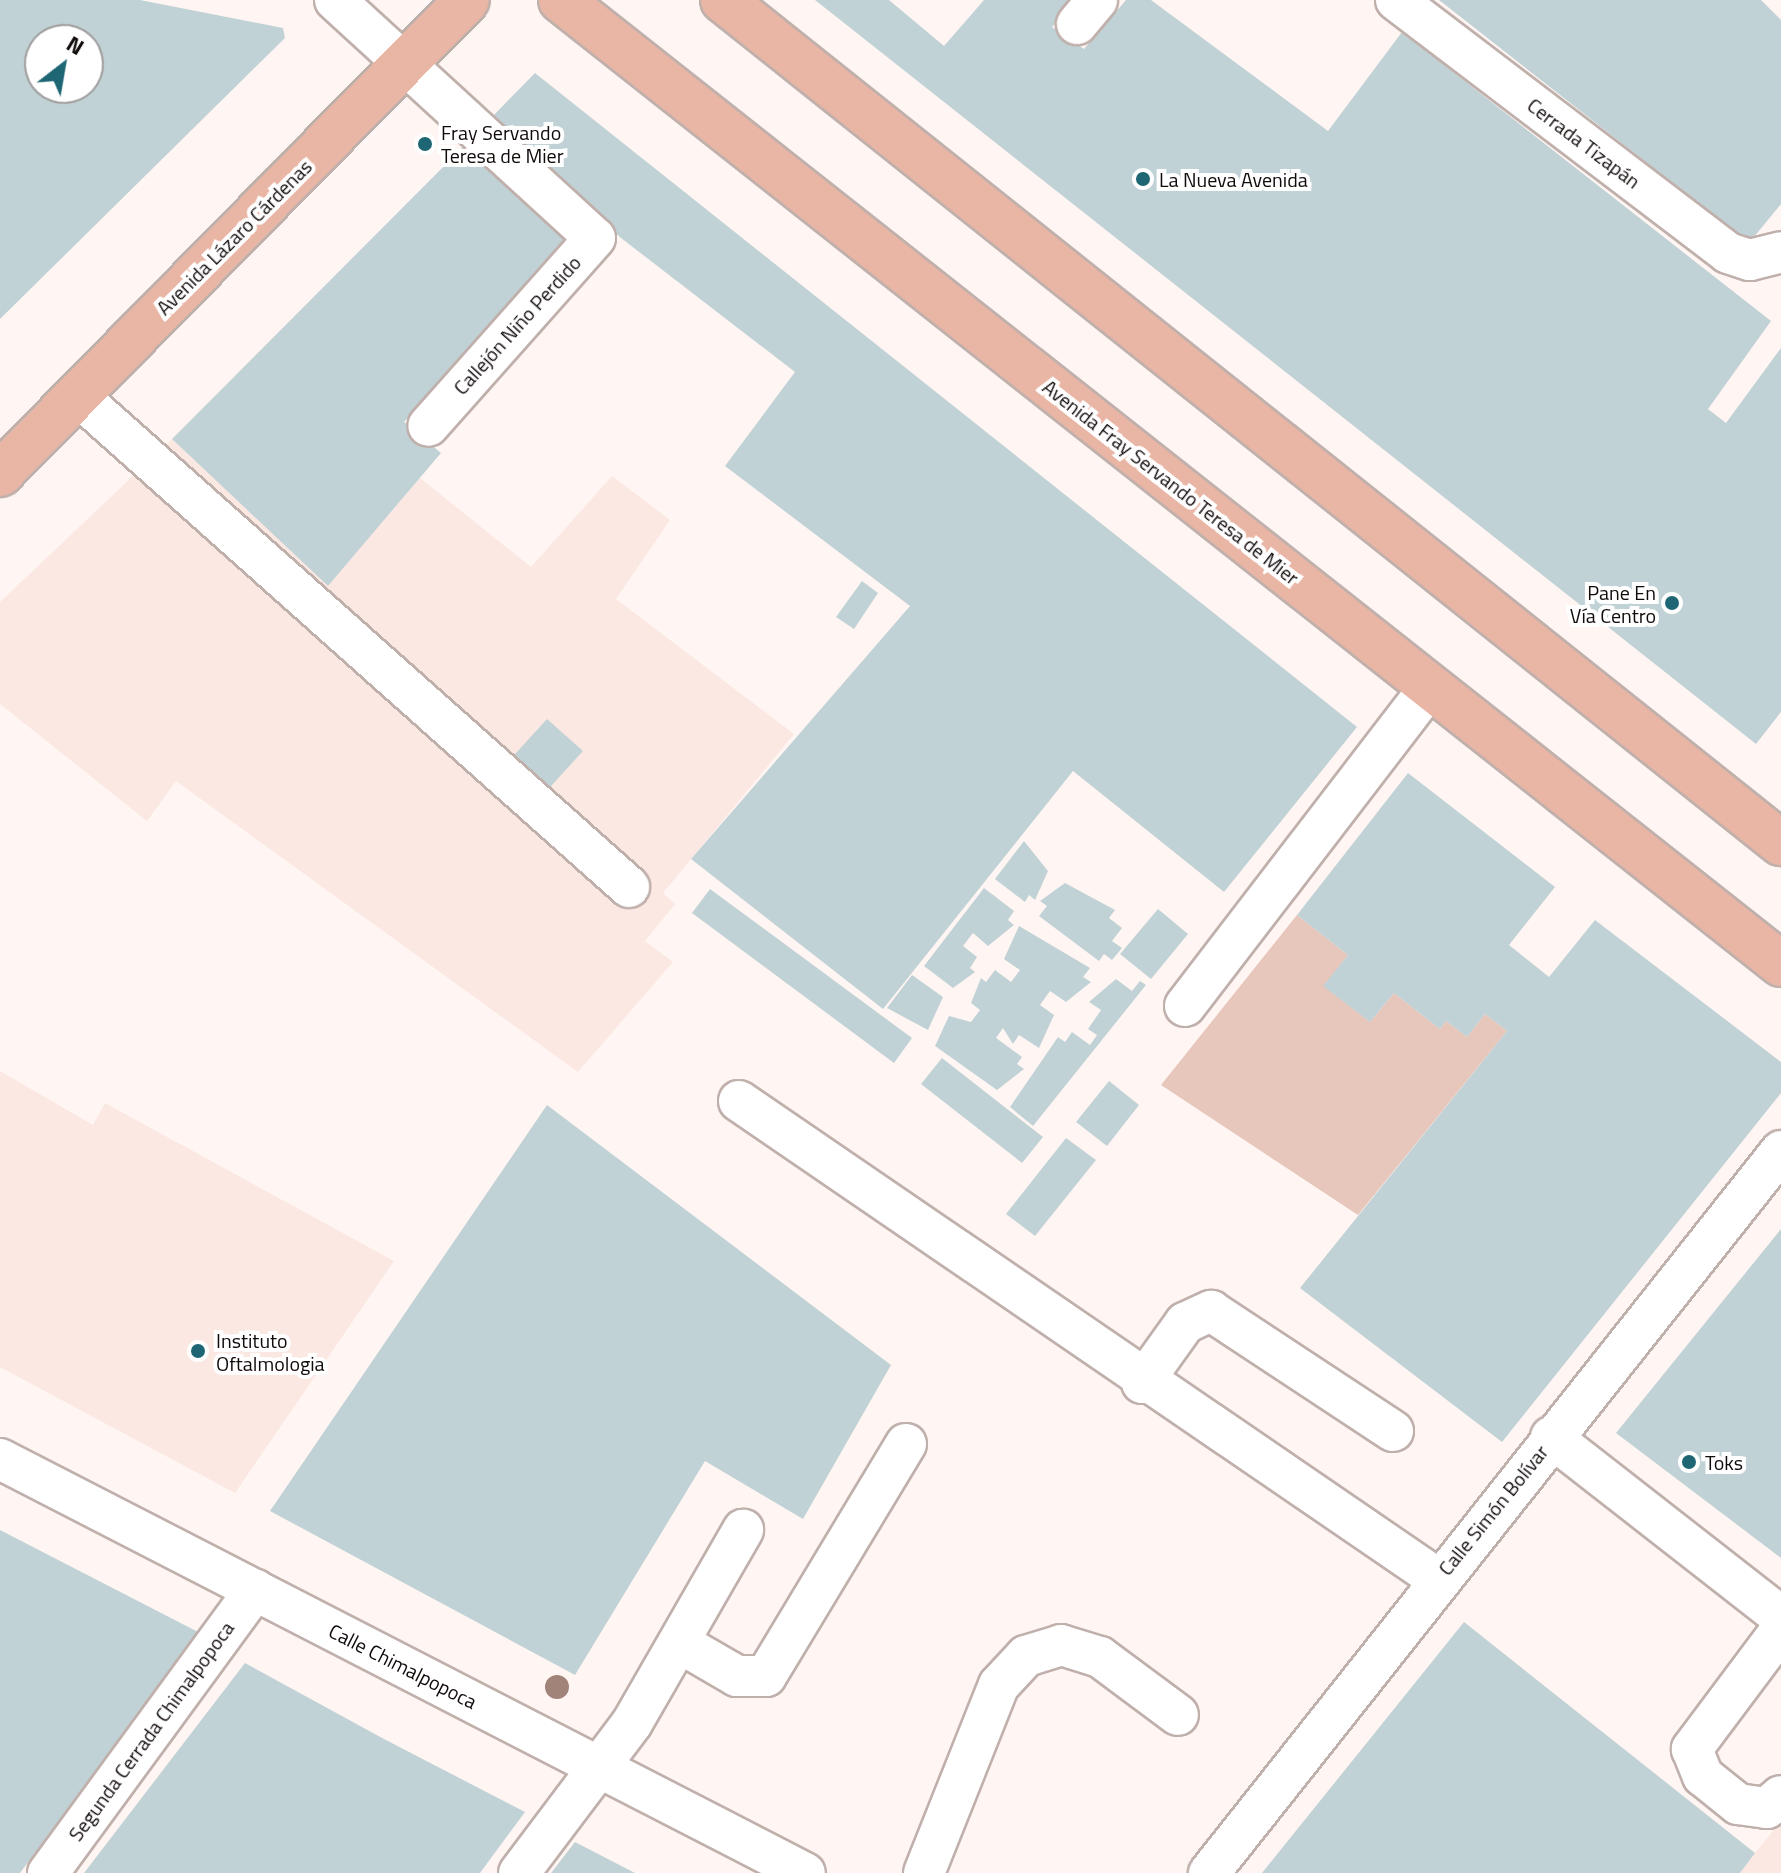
<!DOCTYPE html>
<html>
<head>
<meta charset="utf-8">
<style>
  body { margin:0 }
  #map { position:relative; width:1781px; height:1873px; overflow:hidden; background:#fff5f2; font-family:"Titillium Web",sans-serif }
  div>[style] { position:absolute }
  [style*='--x'] { left:calc(var(--x)*1px); top:calc(var(--y)*1px); width:calc(var(--w)*1px); rotate:calc(var(--a)*1deg) }
  .built>* { inset:0; background:#fce8e2 }
  .green>* { inset:0; background:#e7c6bb }
  .building>* { inset:0; background:#c1d2d6 }
  .roads { filter:drop-shadow(2px 0 #c0b0ac) drop-shadow(-2px 0 #c0b0ac) drop-shadow(0 2px #c0b0ac) drop-shadow(0 -2px #c0b0ac) }
  .minor>* { height:40px; margin:-20px; padding:0 20px; transform-origin:20px; border-radius:20px; background:#fff }
  .major>* { height:44px; margin:-22px; padding:0 22px; transform-origin:22px; border-radius:22px; background:#e9b5a5 }
  .trees>* { width:24px; height:24px; margin:-12px; border-radius:50%; background:#a2837a }
  .dots>* { width:22px; height:22px; translate:-50% -50%; box-sizing:border-box; border:4px solid #fff; border-radius:50% }
  span { translate:-50% -50%; white-space:nowrap; text-align:center; line-height:1.15; -webkit-text-stroke:8px #fff; paint-order:stroke }
  .poi-label { font-size:20px; color:#100a09 }
  .left { translate:0 -50%; text-align:left }
  .right { translate:-100% -50%; text-align:right }
  .street-label { font-size:20px; color:#100a09 }
  .north { position:absolute; left:24px; top:24px; width:80px; height:80px; box-sizing:border-box; background:#fff; border:2px solid #9f9d9d; border-radius:50%; rotate:31deg; font-size:22px; font-weight:700; line-height:32px; text-align:center; color:#100a09 }
  .north::after { content:''; display:block; margin:auto; width:28px; height:36px; background:#1e6674; clip-path:polygon(50% 0,100% 100%,50% 72%,0 100%) }
</style>
</head>
<body>
<div id="map">
  <div class="built">
    <i style="clip-path:polygon(172px 439px,328px 585px,420px 478px,531px 567px,612px 476px,670px 520px,616px 599px,794px 734px,663px 893px,675px 904px,645px 941px,673px 962px,578px 1072px,176px 781px,147px 821px,0 704px,0 602px)"></i>
    <i style="clip-path:polygon(0 1071px,93px 1125px,105px 1103px,394px 1261px,235px 1493px,0 1367px)"></i>
    <i style="clip-path:polygon(1781px 1821px,1781px 1873px,1740px 1873px,1755px 1853px)"></i>
  </div>
  <div class="green">
    <i style="clip-path:polygon(1297px 915px,1348px 955px,1324px 986px,1370px 1022px,1394px 993px,1440px 1029px,1446px 1021px,1467px 1037px,1485px 1014px,1507px 1031px,1358px 1215px,1161px 1085px)"></i>
  </div>
  <div class="building">
    <i style="clip-path:polygon(evenodd,0 0,140px 0,283px 28px,285px 38px,0 319px,0 0,40px 40px,88px 40px,88px 88px,40px 88px,40px 40px)"></i>
    <i style="clip-path:polygon(815px 0,889px 0,944px 46px,984px 0,1076px 0,1052px 27px,1084px 49px,1126px 0,1151px 0,1328px 131px,1402px 32px,1771px 321px,1708px 409px,1726px 423px,1781px 348px,1781px 712px,1756px 744px)"></i>
    <i style="clip-path:polygon(1439px 0,1761px 0,1781px 20px,1781px 204px,1749px 243px)"></i>
    <i style="clip-path:polygon(535px 73px,1357px 727px,1224px 892px,1073px 771px,883px 1009px,691px 859px,910px 606px,725px 466px,795px 372px,621px 238px,490px 119px)"></i>
    <i style="clip-path:polygon(469px 141px,571px 239px,404px 422px,441px 453px,328px 586px,172px 439px)"></i>
    <i style="clip-path:polygon(862px 581px,878px 593px,854px 629px,836px 617px)"></i>
    <i style="clip-path:polygon(547px 719px,583px 751px,542px 796px,506px 764px)"></i>
    <i style="clip-path:polygon(1408px 773px,1555px 887px,1509px 945px,1549px 977px,1595px 920px,1781px 1062px,1781px 1093px,1502px 1442px,1300px 1288px,1507px 1031px,1485px 1014px,1467px 1037px,1446px 1021px,1440px 1029px,1394px 993px,1370px 1022px,1323px 986px,1348px 955px,1297px 915px)"></i>
    <i style="clip-path:polygon(1024px 841px,1048px 871px,1035px 900px,1029px 895px,1025px 902px,995px 879px)"></i>
    <i style="clip-path:polygon(1065px 883px,1115px 910px,1109px 918px,1122px 928px,1112px 941px,1122px 948px,1112px 960px,1104px 954px,1099px 961px,1039px 916px,1047px 906px,1040px 901px)"></i>
    <i style="clip-path:polygon(984px 888px,1014px 911px,1008px 920px,1014px 925px,988px 946px,973px 933px,963px 946px,977px 957px,970px 968px,975px 972px,953px 988px,924px 966px)"></i>
    <i style="clip-path:polygon(710px 889px,912px 1038px,894px 1063px,692px 913px)"></i>
    <i style="clip-path:polygon(1158px 909px,1188px 934px,1151px 979px,1120px 954px)"></i>
    <i style="clip-path:polygon(1019px 926px,1090px 968px,1083px 977px,1091px 982px,1066px 1002px,1050px 991px,1040px 1005px,1054px 1015px,1039px 1048px,1019px 1035px,1013px 1044px,1003px 1028px,996px 1038px,1022px 1057px,1017px 1064px,1024px 1069px,997px 1090px,935px 1046px,949px 1016px,971px 1022px,980px 1010px,971px 1003px,981px 978px,986px 982px,995px 970px,1011px 982px,1020px 970px,1004px 959px)"></i>
    <i style="clip-path:polygon(912px 975px,943px 997px,928px 1030px,887px 1008px)"></i>
    <i style="clip-path:polygon(1116px 979px,1132px 991px,1140px 981px,1146px 985px,1033px 1126px,1010px 1107px,1058px 1037px,1065px 1042px,1072px 1032px,1090px 1045px,1097px 1035px,1088px 1029px,1101px 1010px,1089px 1002px)"></i>
    <i style="clip-path:polygon(942px 1058px,1043px 1137px,1022px 1163px,921px 1084px)"></i>
    <i style="clip-path:polygon(1109px 1081px,1139px 1105px,1107px 1146px,1076px 1122px)"></i>
    <i style="clip-path:polygon(547px 1105px,891px 1365px,803px 1519px,705px 1461px,575px 1675px,270px 1511px)"></i>
    <i style="clip-path:polygon(1066px 1138px,1096px 1160px,1035px 1236px,1006px 1214px)"></i>
    <i style="clip-path:polygon(1781px 1229px,1781px 1558px,1616px 1433px)"></i>
    <i style="clip-path:polygon(0 1530px,200px 1633px,20px 1873px,0 1873px)"></i>
    <i style="clip-path:polygon(1464px 1622px,1755px 1853px,1740px 1873px,1262px 1873px)"></i>
    <i style="clip-path:polygon(245px 1663px,384px 1739px,525px 1812px,480px 1873px,84px 1873px)"></i>
    <i style="clip-path:polygon(575px 1842px,635px 1873px,551px 1873px)"></i>
  </div>
  <div class="roads">
    <div class="minor">
      <i style="--x:335;--y:0;--w:352;--a:42.5"></i>
      <i style="--x:595;--y:238;--w:251;--a:131.6"></i>
      <i style="--x:1396;--y:0;--w:417;--a:37.3"></i>
      <i style="--x:1728;--y:253;--w:23;--a:18"></i>
      <i style="--x:1750;--y:260;--w:32;--a:-14"></i>
      <i style="--x:1077;--y:24;--w:31;--a:-50"></i>
      <i style="--x:78;--y:396;--w:738;--a:41.7"></i>
      <i style="--x:1185;--y:1006;--w:402;--a:-52.5"></i>
      <i style="--x:739;--y:1101;--w:847;--a:34.37"></i>
      <i style="--x:1142;--y:1383;--w:74;--a:-54.4"></i>
      <i style="--x:1185;--y:1323;--w:29;--a:-25"></i>
      <i style="--x:1211;--y:1311;--w:218;--a:33.4"></i>
      <i style="--x:1551;--y:1437;--w:292;--a:38"></i>
      <i style="--x:0;--y:1459;--w:905;--a:27.22"></i>
      <i style="--x:1781;--y:1630;--w:149;--a:126.8"></i>
      <i style="--x:1692;--y:1749;--w:29;--a:68"></i>
      <i style="--x:1703;--y:1776;--w:45;--a:38.7"></i>
      <i style="--x:1738;--y:1804;--w:29;--a:8"></i>
      <i style="--x:1767;--y:1808;--w:18;--a:-41"></i>
      <i style="--x:680;--y:1643;--w:66;--a:30.1"></i>
      <i style="--x:737;--y:1676;--w:29;--a:0"></i>
      <i style="--x:766;--y:1676;--w:271;--a:-58.9"></i>
      <i style="--x:48;--y:1873;--w:351;--a:-53.8"></i>
      <i style="--x:519;--y:1873;--w:188;--a:-53"></i>
      <i style="--x:632;--y:1723;--w:223;--a:-60.1"></i>
      <i style="--x:924;--y:1873;--w:202;--a:-68.3"></i>
      <i style="--x:999;--y:1685;--w:40;--a:-47"></i>
      <i style="--x:1026;--y:1656;--w:37;--a:-17"></i>
      <i style="--x:1061;--y:1645;--w:41;--a:17.1"></i>
      <i style="--x:1100;--y:1657;--w:97;--a:36.6"></i>
      <i style="--x:1209;--y:1873;--w:921;--a:-51.61"></i>
    </div>
    <div class="major">
      <i style="--x:561;--y:0;--w:1555;--a:38.31"></i>
      <i style="--x:723;--y:0;--w:1353;--a:38.55"></i>
      <i style="--x:0;--y:474;--w:665;--a:-45.43"></i>
    </div>
  </div>
  <div class="trees">
    <i style="left:557px;top:1687px"></i>
  </div>
  <div class="dots">
    <i style="left:425px;top:144px;background:#1e6674"></i>
    <i style="left:1143px;top:179px;background:#1e6674"></i>
    <i style="left:1672px;top:603px;background:#1e6674"></i>
    <i style="left:198px;top:1351px;background:#1e6674"></i>
    <i style="left:1689px;top:1462px;background:#1e6674"></i>
  </div>
  <div class="poi-label">
    <span class="left" style="left:441px;top:144px">Fray Servando<br>Teresa de Mier</span>
    <span class="left" style="left:1159px;top:179px">La Nueva Avenida</span>
    <span class="right" style="left:1656px;top:604px">Pane En<br>Vía Centro</span>
    <span class="left" style="left:216px;top:1352px">Instituto<br>Oftalmologia</span>
    <span class="left" style="left:1705px;top:1462px">Toks</span>
  </div>
  <div class="street-label">
    <span style="left:1584px;top:143px;rotate:37deg">Cerrada Tizapán</span>
    <span style="left:234px;top:237px;rotate:-45deg">Avenida Lázaro Cárdenas</span>
    <span style="left:517px;top:325px;rotate:-48deg">Callejón Niño Perdido</span>
    <span style="left:1171px;top:482px;rotate:38deg">Avenida Fray Servando Teresa de Mier</span>
    <span style="left:1493px;top:1510px;rotate:-51deg">Calle Simón Bolívar</span>
    <span style="left:403px;top:1666px;rotate:27deg">Calle Chimalpopoca</span>
    <span style="left:151px;top:1731px;rotate:-54deg">Segunda Cerrada Chimalpopoca</span>
  </div>
  <div class="north">N</div>
</div>
</body>
</html>
